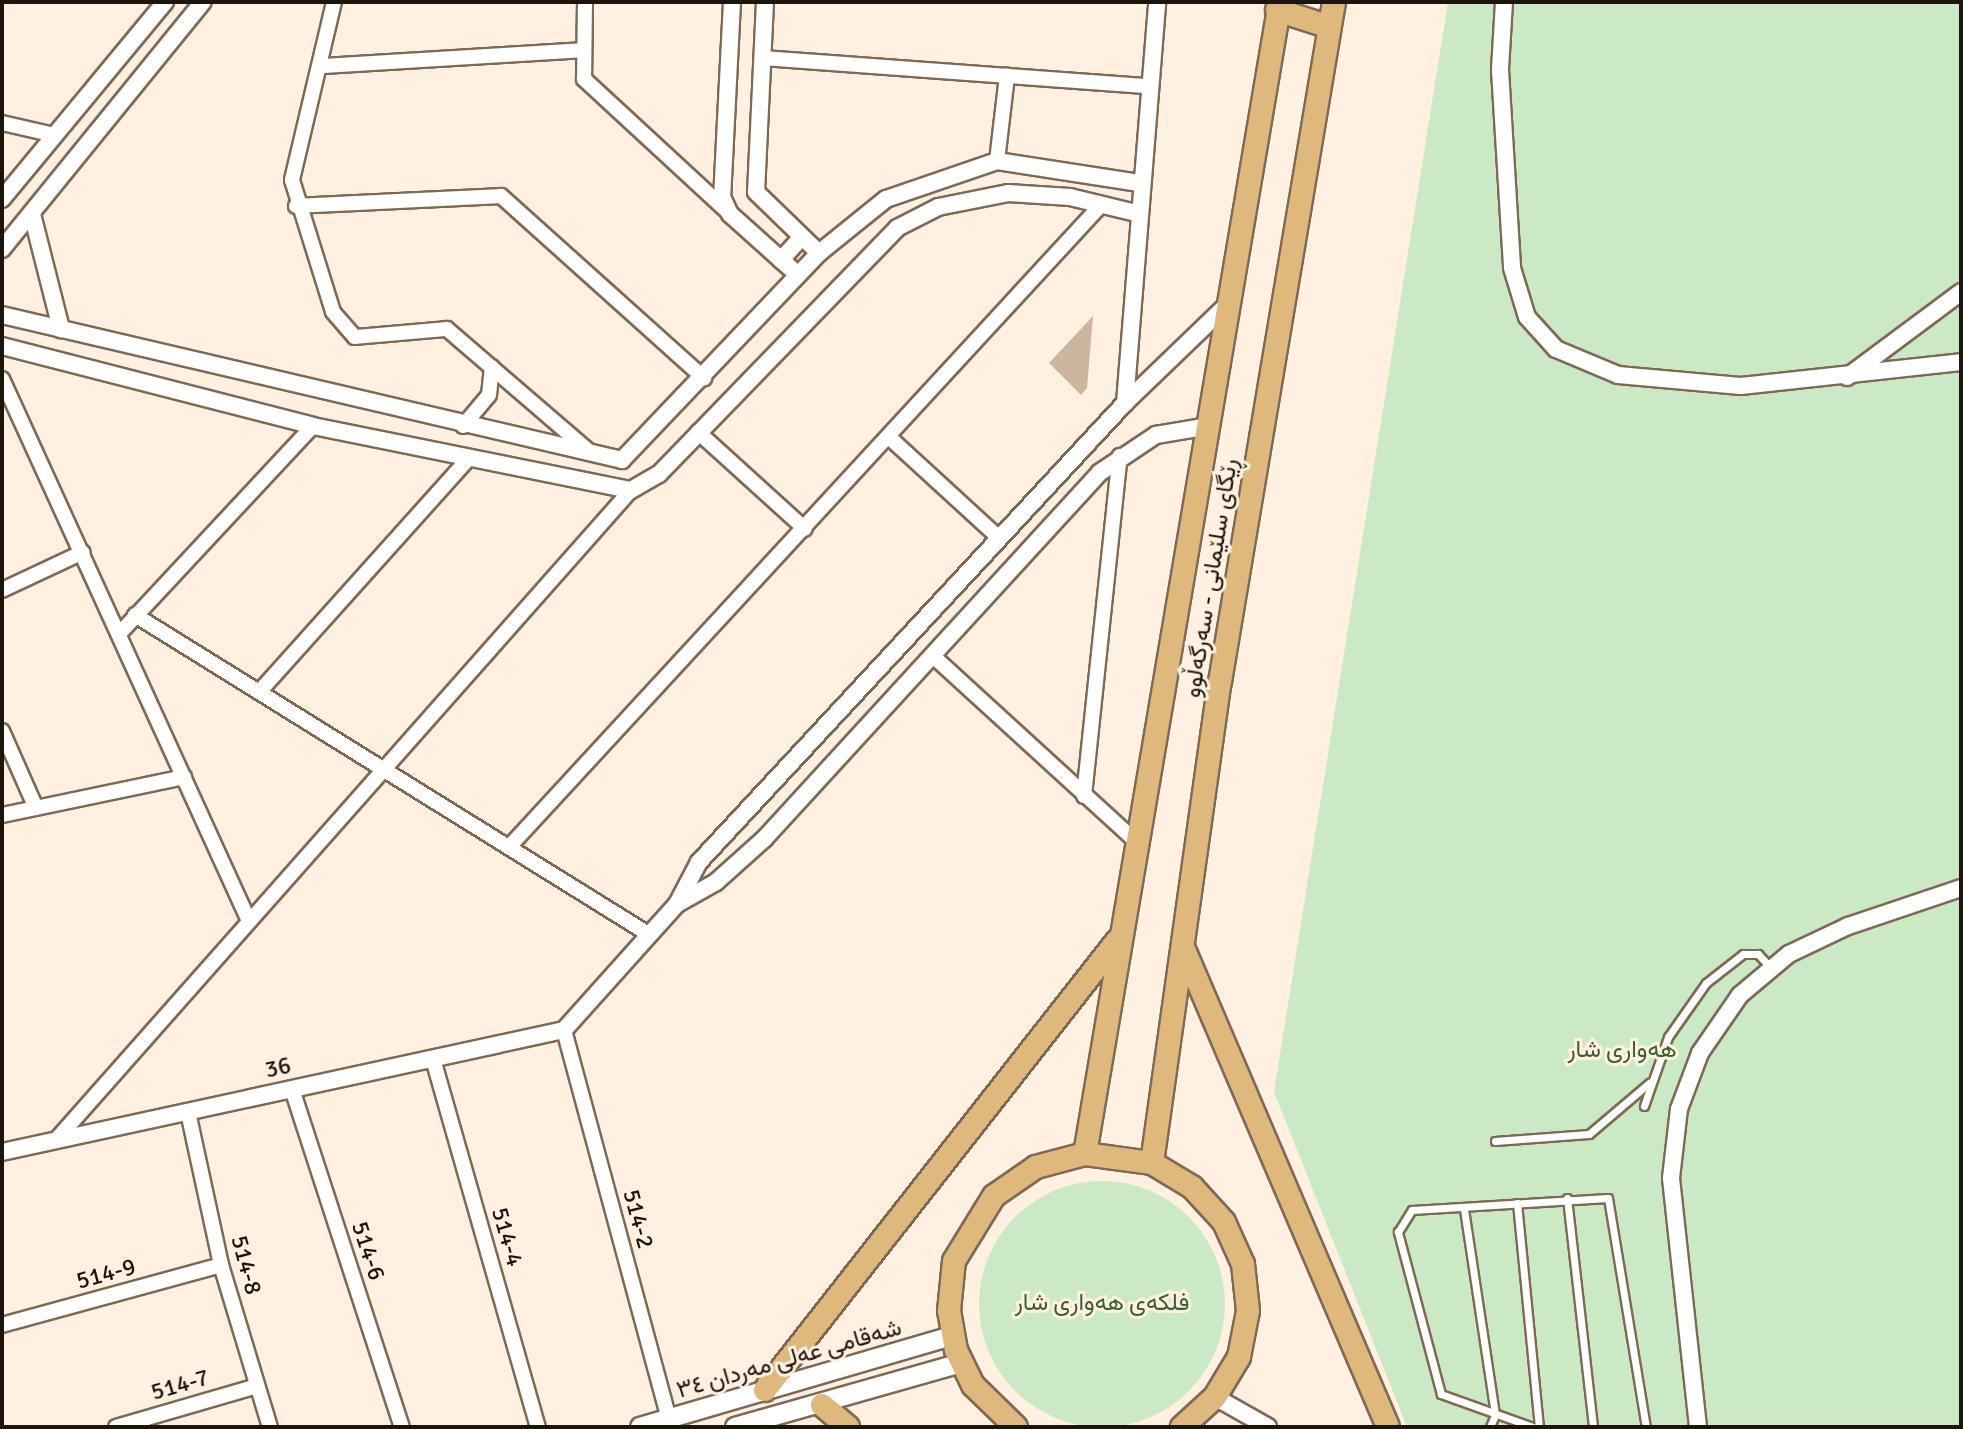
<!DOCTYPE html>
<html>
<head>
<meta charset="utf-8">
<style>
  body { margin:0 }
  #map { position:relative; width:1963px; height:1429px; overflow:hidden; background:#fff0e2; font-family:Signika,Vazirmatn,sans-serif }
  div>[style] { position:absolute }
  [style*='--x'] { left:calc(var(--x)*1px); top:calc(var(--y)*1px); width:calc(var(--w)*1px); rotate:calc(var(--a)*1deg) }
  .green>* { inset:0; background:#cce9c6 }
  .round { border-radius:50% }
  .building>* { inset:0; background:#cdb69f }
  .roads { filter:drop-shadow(2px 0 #7f6955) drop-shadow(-2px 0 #7f6955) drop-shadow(0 2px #7f6955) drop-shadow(0 -2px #7f6955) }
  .service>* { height:7px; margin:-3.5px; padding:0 3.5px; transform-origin:3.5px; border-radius:3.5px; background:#fff }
  .minor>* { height:14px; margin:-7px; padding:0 7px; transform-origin:7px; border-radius:7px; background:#fff }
  .tertiary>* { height:16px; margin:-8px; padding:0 8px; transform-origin:8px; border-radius:8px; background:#fff }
  .secondary>* { height:18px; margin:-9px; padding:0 9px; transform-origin:9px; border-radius:9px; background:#fff }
  .primary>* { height:22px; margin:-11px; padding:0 11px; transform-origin:11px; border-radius:11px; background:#deb87d }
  span { translate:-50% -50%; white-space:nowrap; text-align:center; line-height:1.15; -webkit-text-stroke:6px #fff0e2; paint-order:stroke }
  .street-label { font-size:24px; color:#1d150c }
  .park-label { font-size:24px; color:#396130 }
  .frame { position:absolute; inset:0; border:4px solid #1d150c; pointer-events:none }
</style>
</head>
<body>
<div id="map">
  <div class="green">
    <i style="clip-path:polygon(1448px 2px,1961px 2px,1961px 1427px,1407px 1427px,1274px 1092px)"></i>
    <i class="round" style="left:979px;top:1181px;width:246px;height:246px"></i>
  </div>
  <div class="building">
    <i style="clip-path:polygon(1093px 316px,1087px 388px,1081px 395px,1049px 363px)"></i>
  </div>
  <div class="roads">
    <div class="service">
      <i style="--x:1644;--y:1106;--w:73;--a:-70.8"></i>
      <i style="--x:1668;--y:1037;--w:66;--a:-54.9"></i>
      <i style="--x:1706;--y:983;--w:47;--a:-38.1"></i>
      <i style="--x:1743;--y:954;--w:15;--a:0"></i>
      <i style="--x:1758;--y:954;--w:18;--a:47"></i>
      <i style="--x:1495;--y:1141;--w:94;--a:-4.3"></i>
      <i style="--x:1589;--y:1134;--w:79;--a:-40.4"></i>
      <i style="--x:1567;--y:1198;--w:230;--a:83.5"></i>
      <i style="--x:1517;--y:1203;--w:225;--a:84.4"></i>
      <i style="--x:1464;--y:1209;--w:208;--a:81.4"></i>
      <i style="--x:1495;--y:1415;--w:13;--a:113"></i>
      <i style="--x:1533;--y:1427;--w:98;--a:-160.3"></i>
      <i style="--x:1441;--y:1394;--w:168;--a:-104.9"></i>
      <i style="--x:1398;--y:1232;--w:26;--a:-58"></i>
      <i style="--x:1412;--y:1210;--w:196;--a:-3.5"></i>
      <i style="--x:1608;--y:1198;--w:232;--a:80.6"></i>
    </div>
    <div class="minor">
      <i style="--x:334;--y:2;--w:183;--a:103.3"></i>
      <i style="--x:292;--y:180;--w:138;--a:72.7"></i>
      <i style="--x:333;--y:312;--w:33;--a:49"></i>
      <i style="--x:355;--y:337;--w:92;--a:-5"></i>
      <i style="--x:447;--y:329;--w:190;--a:40.7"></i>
      <i style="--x:585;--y:2;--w:77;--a:90.7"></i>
      <i style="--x:584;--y:79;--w:195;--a:42.7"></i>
      <i style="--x:763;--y:58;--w:386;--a:4.2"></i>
      <i style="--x:322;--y:66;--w:261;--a:-3.5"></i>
      <i style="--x:2;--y:123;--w:54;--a:12.8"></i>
      <i style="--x:997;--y:161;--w:86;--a:-83.3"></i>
      <i style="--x:296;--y:206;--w:205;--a:-2.8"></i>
      <i style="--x:501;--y:196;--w:273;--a:41.9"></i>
      <i style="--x:2;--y:379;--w:596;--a:65.5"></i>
      <i style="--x:463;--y:426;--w:40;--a:-50"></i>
      <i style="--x:489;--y:395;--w:28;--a:-84"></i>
      <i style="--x:698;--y:432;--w:144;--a:42.2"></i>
      <i style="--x:891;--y:439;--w:145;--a:42.5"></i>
      <i style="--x:2;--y:590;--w:89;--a:-25.1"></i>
      <i style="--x:135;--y:615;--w:606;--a:31.86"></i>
      <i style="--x:119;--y:634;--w:284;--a:-47"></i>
      <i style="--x:933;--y:656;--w:276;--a:42.4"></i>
      <i style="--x:260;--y:691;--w:312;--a:-48.1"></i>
      <i style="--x:2;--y:731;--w:84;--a:66.2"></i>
      <i style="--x:1084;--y:796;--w:342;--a:-84"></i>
      <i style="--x:2;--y:815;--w:186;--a:-11.8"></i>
      <i style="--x:509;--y:847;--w:875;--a:-47.32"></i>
      <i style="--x:564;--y:1030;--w:403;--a:74.9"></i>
      <i style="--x:433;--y:1059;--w:383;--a:74.1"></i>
      <i style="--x:292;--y:1089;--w:355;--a:72"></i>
      <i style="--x:188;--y:1112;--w:157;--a:77.8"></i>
      <i style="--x:221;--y:1265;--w:169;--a:73.2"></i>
      <i style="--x:56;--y:1140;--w:868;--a:-48.5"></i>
      <i style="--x:2;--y:1325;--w:227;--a:-15.3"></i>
      <i style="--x:116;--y:1427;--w:147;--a:-16.2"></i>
    </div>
    <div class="tertiary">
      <i style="--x:732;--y:2;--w:195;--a:92.9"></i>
      <i style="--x:722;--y:197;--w:19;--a:65"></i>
      <i style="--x:730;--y:214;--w:91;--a:41.9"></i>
      <i style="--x:765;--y:2;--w:190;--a:92.7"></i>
      <i style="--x:756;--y:192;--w:88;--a:44.1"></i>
      <i style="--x:1504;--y:2;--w:68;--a:93.4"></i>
      <i style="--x:1500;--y:70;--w:198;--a:86.5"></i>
      <i style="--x:1512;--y:268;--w:51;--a:73"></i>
      <i style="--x:1527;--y:317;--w:43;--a:47.8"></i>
      <i style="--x:1556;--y:349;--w:67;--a:22.8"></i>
      <i style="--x:1618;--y:375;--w:123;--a:5.1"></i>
      <i style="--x:1741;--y:386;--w:221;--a:-6.2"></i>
      <i style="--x:2;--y:199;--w:256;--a:-50.4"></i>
      <i style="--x:32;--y:214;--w:119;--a:75.8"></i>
      <i style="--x:2;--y:249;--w:318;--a:-50.9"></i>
      <i style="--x:781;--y:260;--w:31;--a:-48"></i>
      <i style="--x:2;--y:315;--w:637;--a:13.16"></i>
      <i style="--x:622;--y:460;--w:286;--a:-46.4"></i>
      <i style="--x:819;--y:253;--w:86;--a:-38.9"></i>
      <i style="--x:886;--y:199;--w:117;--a:-18.9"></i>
      <i style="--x:997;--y:161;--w:144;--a:8.8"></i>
      <i style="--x:2;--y:346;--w:321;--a:14.4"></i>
      <i style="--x:313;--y:426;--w:324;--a:11.4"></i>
      <i style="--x:631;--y:490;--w:32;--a:-30"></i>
      <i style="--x:659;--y:474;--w:342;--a:-45.9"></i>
      <i style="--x:897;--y:228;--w:46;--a:-27.1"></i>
      <i style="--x:938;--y:207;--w:71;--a:-11.3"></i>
      <i style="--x:1008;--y:193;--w:62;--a:3.7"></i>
      <i style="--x:1070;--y:197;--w:68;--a:13.6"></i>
      <i style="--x:1847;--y:377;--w:142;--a:-36.7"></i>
      <i style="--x:1125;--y:403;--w:402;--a:-85.4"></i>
      <i style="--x:677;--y:904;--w:45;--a:-29.4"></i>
      <i style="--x:716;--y:882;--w:66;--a:-41.9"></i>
      <i style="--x:765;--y:838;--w:495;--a:-47.5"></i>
      <i style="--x:1099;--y:473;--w:69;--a:-33.7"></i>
      <i style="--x:1156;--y:435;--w:54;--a:-9.6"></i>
      <i style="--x:2;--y:1152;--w:575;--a:-12.25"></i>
      <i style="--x:564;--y:1030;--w:169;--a:-48.1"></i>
      <i style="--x:677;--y:904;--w:47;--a:-62.4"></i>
      <i style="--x:699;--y:862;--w:626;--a:-47.14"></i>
      <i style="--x:1125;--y:403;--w:144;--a:-43.9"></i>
      <i style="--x:1215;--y:1397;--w:61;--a:29.5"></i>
      <i style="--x:1698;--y:1427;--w:250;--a:-96.2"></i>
      <i style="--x:1671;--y:1178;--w:69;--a:-83.4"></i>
      <i style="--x:1679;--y:1109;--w:60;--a:-69.4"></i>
      <i style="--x:1700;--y:1053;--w:70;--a:-55.4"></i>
      <i style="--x:1740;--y:995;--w:64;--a:-39.9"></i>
      <i style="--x:1789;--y:954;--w:65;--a:-25.4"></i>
      <i style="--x:1848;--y:926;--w:119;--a:-18.6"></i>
    </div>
    <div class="secondary">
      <i style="--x:640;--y:1427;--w:325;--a:-16.3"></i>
      <i style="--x:735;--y:1427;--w:235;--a:-15.8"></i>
    </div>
    <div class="primary">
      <i style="--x:1277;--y:10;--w:52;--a:17.7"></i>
      <i style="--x:1183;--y:947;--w:522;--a:66.87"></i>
      <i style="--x:1085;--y:1154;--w:1168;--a:-80.39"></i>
      <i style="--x:1152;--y:1163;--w:486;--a:-82"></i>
      <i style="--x:1220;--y:682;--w:689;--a:-80.48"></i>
      <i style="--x:765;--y:1390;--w:571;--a:-51.9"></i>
      <i style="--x:822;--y:1405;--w:34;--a:40"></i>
      <i style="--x:1016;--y:1427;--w:60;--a:-135.7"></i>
      <i style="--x:973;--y:1385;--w:39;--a:-116"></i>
      <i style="--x:956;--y:1350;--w:40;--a:-100"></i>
      <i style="--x:949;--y:1311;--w:50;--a:-84.3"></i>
      <i style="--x:954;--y:1261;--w:76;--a:-58.4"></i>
      <i style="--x:994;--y:1196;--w:51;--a:-34.6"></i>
      <i style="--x:1036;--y:1167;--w:51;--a:-14.9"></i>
      <i style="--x:1085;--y:1154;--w:68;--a:7.7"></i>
      <i style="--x:1152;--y:1163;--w:47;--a:31"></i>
      <i style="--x:1192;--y:1187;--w:47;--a:47.6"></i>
      <i style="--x:1224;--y:1222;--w:46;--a:65.7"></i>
      <i style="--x:1243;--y:1264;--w:47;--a:83.9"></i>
      <i style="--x:1248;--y:1311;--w:47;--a:101.1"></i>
      <i style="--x:1239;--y:1357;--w:47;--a:121"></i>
      <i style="--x:1215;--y:1397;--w:45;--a:137.7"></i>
    </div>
  </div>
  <div class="street-label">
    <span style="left:1211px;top:578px;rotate:-81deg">ڕێگای سلێمانی - سەرگەڵوو</span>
    <span style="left:278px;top:1068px;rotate:-12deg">36</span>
    <span style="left:638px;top:1219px;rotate:75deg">514-2</span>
    <span style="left:507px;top:1237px;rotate:74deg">514-4</span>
    <span style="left:368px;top:1251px;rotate:72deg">514-6</span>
    <span style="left:246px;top:1265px;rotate:75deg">514-8</span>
    <span style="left:106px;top:1274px;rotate:-15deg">514-9</span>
    <span style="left:789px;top:1359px;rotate:-16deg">شەقامی عەلی مەردان ٣٤</span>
    <span style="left:180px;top:1385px;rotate:-16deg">514-7</span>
  </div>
  <div class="park-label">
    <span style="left:1622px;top:1050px">هەواری شار</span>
    <span style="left:1102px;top:1303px">فلکەی هەواری شار</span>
  </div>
  <div class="frame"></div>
</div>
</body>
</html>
